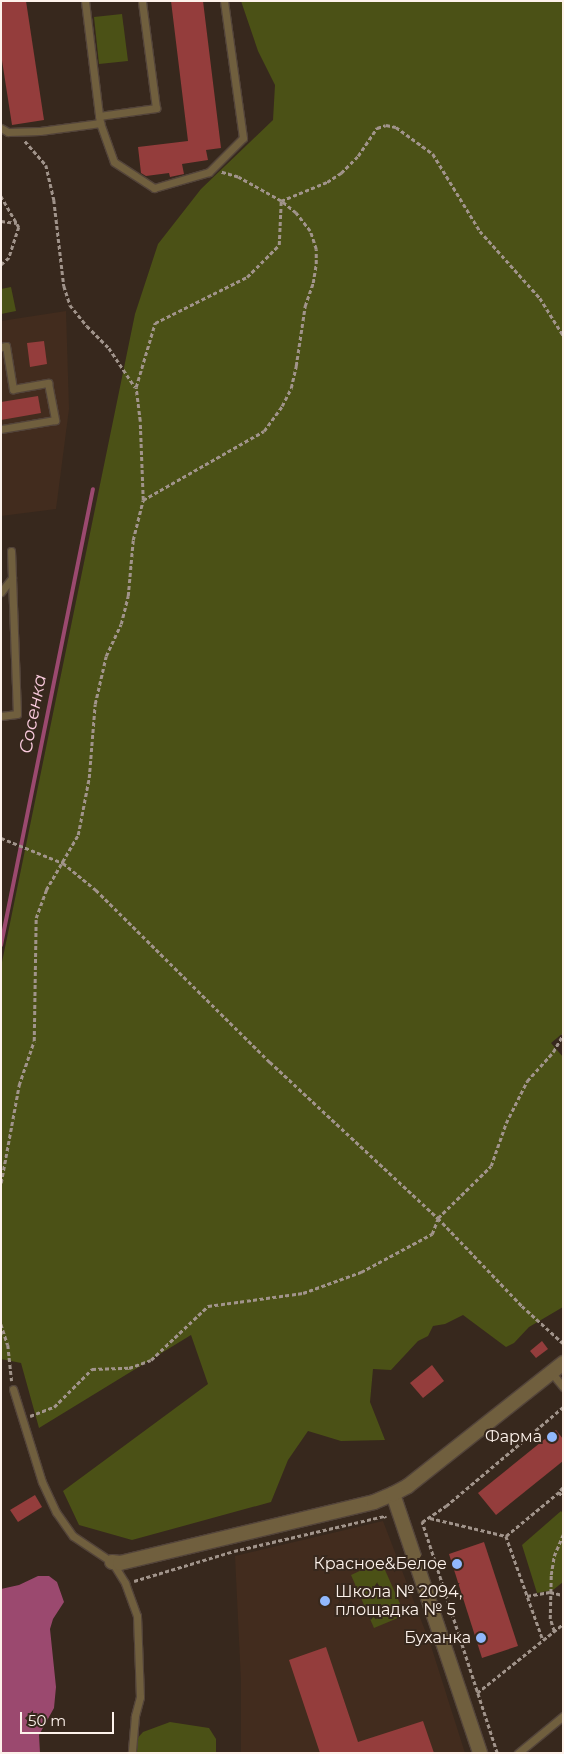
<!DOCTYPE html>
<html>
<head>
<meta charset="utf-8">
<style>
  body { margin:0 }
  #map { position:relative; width:564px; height:1754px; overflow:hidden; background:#37281d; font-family:Montserrat,sans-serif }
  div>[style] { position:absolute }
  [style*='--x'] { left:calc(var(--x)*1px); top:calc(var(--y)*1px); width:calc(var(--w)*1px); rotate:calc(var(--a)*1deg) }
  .built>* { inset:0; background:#422c1e }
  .green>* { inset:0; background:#4b5116 }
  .water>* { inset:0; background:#9b496f }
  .stream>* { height:4px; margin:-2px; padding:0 2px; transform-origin:2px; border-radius:2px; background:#9b496f }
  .building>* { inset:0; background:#943d3c }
  .path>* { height:2.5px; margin-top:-1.25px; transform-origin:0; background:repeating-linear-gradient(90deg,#a1948b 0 4px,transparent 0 6.5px) }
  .roads { filter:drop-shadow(1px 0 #53443a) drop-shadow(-1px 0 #53443a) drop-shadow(0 1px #53443a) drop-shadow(0 -1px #53443a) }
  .service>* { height:7px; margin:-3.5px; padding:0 3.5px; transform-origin:3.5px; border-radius:3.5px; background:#705f3e }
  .minor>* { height:14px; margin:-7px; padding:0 7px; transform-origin:7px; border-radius:7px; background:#705f3e }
  .dots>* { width:14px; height:14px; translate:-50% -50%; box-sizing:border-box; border:2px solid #37281d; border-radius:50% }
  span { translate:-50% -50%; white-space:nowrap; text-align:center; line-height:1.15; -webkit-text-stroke:4px #37281d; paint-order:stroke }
  .poi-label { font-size:16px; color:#fdf2eb }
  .right { translate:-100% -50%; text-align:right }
  .left { translate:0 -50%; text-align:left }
  .water-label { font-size:18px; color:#fcccdf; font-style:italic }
  .frame { position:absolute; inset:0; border:2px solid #fdf2eb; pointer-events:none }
  .scale { position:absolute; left:20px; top:1712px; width:94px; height:22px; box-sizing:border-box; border:2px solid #fdf2eb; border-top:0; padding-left:6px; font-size:15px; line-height:18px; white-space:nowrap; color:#fdf2eb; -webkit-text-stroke:4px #37281d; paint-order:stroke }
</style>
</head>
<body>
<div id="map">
  <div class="built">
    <i style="clip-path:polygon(66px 311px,69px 409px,56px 509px,1px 516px,1px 321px)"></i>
    <i style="clip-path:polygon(383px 1521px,431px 1646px,465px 1753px,241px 1753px,241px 1681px,235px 1556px)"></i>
  </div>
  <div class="green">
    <i style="clip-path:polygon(241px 1px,563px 1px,563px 1033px,551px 1043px,563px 1057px,563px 1307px,529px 1327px,514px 1343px,506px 1347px,463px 1315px,445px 1324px,433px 1326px,428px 1336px,418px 1341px,391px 1370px,373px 1369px,370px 1402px,385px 1440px,341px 1441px,308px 1431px,288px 1460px,271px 1502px,132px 1540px,79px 1525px,63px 1491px,208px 1384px,191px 1335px,39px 1428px,21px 1363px,1px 1359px,1px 967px,135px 314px,158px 244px,201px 189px,273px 120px,275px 85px,258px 51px)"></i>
    <i style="clip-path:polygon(122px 14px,128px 61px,99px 64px,94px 17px)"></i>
    <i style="clip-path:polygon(11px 287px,16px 311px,1px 314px,1px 289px)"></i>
    <i style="clip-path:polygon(561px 1511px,563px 1514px,563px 1582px,553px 1590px,537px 1593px,522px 1545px)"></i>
    <i style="clip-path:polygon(381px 1561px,405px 1615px,374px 1628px,351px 1575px)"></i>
    <i style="clip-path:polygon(170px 1722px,209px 1728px,216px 1739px,216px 1753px,133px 1753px,135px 1741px,143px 1732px)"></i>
  </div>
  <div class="water">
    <i style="clip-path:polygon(38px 1576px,49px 1576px,57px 1582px,64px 1602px,53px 1619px,50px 1629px,56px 1687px,54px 1708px,39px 1735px,40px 1753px,1px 1753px,1px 1589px,19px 1585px)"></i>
  </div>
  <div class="stream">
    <i style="--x:1;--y:945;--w:465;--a:-78.6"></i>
  </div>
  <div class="building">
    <i style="clip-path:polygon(1px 1px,26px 1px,44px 120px,12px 125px,1px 54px)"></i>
    <i style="clip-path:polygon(171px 1px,203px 1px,221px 148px,206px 150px,208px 160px,182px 164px,184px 174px,170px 177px,169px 173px,146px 176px,141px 173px,138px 147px,188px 141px)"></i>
    <i style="clip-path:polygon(44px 341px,47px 364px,30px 367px,27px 343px)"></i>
    <i style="clip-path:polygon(38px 396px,41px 413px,1px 420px,1px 402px)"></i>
    <i style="clip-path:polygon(542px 1341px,548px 1349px,536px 1358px,530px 1351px)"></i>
    <i style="clip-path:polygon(432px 1365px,444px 1381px,423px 1398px,410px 1383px)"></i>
    <i style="clip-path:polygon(556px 1430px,563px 1439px,563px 1461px,496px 1515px,478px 1493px)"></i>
    <i style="clip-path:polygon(35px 1495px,42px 1507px,18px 1522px,10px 1510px)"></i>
    <i style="clip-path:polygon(484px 1542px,518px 1646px,482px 1658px,449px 1554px)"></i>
    <i style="clip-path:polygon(326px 1647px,358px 1742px,423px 1721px,434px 1753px,320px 1753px,289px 1660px)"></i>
  </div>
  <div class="path">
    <i style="--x:25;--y:141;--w:32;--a:49"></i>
    <i style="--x:46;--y:165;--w:36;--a:77"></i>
    <i style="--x:54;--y:200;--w:87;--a:83.4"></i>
    <i style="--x:64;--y:286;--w:20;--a:72"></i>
    <i style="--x:70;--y:305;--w:27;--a:51"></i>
    <i style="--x:87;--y:326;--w:31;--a:45"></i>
    <i style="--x:109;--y:348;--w:47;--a:56.3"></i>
    <i style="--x:1;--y:196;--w:36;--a:60"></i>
    <i style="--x:19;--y:227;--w:33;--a:108"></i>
    <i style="--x:9;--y:258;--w:11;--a:139"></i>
    <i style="--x:1;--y:221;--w:16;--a:7"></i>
    <i style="--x:143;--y:500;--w:139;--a:-29.7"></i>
    <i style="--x:264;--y:431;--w:31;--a:-54"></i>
    <i style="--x:282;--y:406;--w:20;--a:-63"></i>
    <i style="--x:291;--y:388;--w:23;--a:-77"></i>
    <i style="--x:296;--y:366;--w:61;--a:-81.5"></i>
    <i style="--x:305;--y:306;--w:24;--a:-71"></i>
    <i style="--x:313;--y:283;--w:19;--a:-81"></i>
    <i style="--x:316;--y:264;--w:15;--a:-90"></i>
    <i style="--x:316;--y:249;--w:19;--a:-108"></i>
    <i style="--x:310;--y:231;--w:23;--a:-128"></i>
    <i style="--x:296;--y:213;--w:19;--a:-141"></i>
    <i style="--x:281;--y:201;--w:49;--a:-150.8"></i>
    <i style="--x:238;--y:177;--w:18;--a:-164"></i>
    <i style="--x:1;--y:838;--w:67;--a:22"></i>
    <i style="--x:63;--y:863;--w:43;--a:39.3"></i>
    <i style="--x:96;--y:890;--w:245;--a:44.7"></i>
    <i style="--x:270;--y:1062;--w:229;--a:42.9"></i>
    <i style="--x:438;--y:1218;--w:122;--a:46.3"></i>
    <i style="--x:522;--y:1306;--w:55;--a:42.1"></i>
    <i style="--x:1;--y:1183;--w:100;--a:-79.6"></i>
    <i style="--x:19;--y:1085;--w:46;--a:-71.2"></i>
    <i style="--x:34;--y:1041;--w:123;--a:-89.1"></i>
    <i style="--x:36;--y:918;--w:30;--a:-70"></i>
    <i style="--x:46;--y:890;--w:64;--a:-59.8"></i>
    <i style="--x:78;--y:835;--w:58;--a:-79.1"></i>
    <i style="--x:89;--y:778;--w:74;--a:-85.4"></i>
    <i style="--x:95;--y:704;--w:49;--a:-77.1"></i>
    <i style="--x:106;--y:656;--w:35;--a:-65"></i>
    <i style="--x:121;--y:624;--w:29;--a:-76"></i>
    <i style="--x:128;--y:596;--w:56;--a:-84.9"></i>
    <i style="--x:133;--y:540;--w:41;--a:-76"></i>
    <i style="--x:143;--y:500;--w:79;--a:-92.2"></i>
    <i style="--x:140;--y:421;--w:34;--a:-97"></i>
    <i style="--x:136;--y:387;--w:67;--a:-73.5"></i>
    <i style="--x:155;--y:323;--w:103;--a:-26.6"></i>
    <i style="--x:247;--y:277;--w:45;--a:-45"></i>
    <i style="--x:279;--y:245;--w:44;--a:-87.4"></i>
    <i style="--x:281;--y:201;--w:50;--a:-22.4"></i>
    <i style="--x:327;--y:182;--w:17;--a:-33"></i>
    <i style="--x:341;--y:173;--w:24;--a:-45"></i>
    <i style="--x:358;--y:156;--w:34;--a:-56"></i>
    <i style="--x:377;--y:128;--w:9;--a:-18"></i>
    <i style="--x:386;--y:125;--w:10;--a:11"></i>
    <i style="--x:396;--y:127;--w:46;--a:36.1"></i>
    <i style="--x:433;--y:154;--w:90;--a:58.6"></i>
    <i style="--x:480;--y:231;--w:90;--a:48.2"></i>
    <i style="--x:540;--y:298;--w:44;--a:58.1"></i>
    <i style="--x:1;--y:1324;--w:22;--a:72"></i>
    <i style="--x:8;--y:1345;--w:36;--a:84"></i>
    <i style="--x:30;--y:1416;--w:26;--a:-21"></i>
    <i style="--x:54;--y:1407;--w:54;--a:-45"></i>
    <i style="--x:92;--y:1369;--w:37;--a:-2"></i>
    <i style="--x:129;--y:1368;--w:23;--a:-20"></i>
    <i style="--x:151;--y:1360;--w:79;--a:-43.5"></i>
    <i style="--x:208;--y:1306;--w:96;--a:-7.8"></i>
    <i style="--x:303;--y:1293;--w:62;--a:-19.9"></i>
    <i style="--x:361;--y:1272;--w:81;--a:-28.2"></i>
    <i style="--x:432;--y:1234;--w:17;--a:-69"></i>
    <i style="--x:438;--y:1218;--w:74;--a:-44.5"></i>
    <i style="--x:491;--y:1166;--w:46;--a:-70.8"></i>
    <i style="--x:506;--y:1123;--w:47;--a:-63.4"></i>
    <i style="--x:527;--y:1081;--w:39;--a:-48"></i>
    <i style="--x:553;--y:1052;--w:20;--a:-60"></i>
    <i style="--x:563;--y:1488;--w:6;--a:135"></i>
    <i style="--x:559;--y:1492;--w:6;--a:51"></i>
    <i style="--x:430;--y:1518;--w:78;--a:13.3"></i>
    <i style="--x:506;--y:1536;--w:69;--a:-39.7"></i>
    <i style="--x:506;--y:1536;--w:110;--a:70.4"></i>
    <i style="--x:134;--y:1581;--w:104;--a:-16.7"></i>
    <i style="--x:234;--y:1551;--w:155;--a:-13.1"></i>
    <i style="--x:385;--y:1516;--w:2;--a:63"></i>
    <i style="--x:527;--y:1596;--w:23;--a:-10"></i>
    <i style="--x:550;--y:1592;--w:13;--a:13"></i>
    <i style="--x:554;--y:1631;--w:13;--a:-108"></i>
    <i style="--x:550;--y:1619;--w:44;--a:-88.7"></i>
    <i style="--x:551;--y:1575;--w:19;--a:-81"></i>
    <i style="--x:554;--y:1556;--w:23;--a:-67"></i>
    <i style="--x:477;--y:1693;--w:110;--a:-38.7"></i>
    <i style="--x:497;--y:1753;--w:243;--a:-108"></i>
    <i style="--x:422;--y:1522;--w:29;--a:-34"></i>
    <i style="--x:446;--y:1506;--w:153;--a:-40.2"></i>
  </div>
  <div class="roads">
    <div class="service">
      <i style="--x:85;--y:1;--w:123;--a:83"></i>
      <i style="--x:100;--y:123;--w:41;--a:70.3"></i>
      <i style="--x:114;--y:162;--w:48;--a:33"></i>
      <i style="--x:154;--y:188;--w:57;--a:-16.2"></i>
      <i style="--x:209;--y:172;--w:48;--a:-45"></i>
      <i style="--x:243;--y:138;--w:138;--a:-97.9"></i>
      <i style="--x:99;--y:116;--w:58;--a:-8"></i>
      <i style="--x:156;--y:108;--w:108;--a:-97.5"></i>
      <i style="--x:1;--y:128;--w:8;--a:30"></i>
      <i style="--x:8;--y:132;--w:32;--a:-2"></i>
      <i style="--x:40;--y:131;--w:61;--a:-7.6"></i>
      <i style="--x:1;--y:347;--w:5;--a:-11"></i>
      <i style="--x:6;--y:346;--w:44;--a:80.8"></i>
      <i style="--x:13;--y:389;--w:36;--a:-10"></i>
      <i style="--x:48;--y:383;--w:38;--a:79"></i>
      <i style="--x:55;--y:420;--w:55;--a:170.5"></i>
      <i style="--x:1;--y:592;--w:18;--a:-52"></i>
      <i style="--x:1;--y:716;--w:16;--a:-7"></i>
      <i style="--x:17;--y:714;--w:163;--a:-92.1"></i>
      <i style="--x:551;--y:1372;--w:19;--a:51"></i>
      <i style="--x:13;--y:1389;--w:97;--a:72.7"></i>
      <i style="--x:42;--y:1482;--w:33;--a:65"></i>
      <i style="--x:56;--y:1512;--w:29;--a:55"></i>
      <i style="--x:73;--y:1536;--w:47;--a:33.7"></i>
      <i style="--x:112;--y:1562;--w:25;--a:58"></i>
      <i style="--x:125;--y:1583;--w:35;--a:70"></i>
      <i style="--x:137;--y:1616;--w:81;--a:87.9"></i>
      <i style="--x:140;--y:1697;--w:20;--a:105"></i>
      <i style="--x:135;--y:1716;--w:37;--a:95"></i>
      <i style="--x:518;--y:1753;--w:58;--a:-39.4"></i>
    </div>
    <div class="minor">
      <i style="--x:393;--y:1494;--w:273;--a:71.4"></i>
      <i style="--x:112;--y:1562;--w:8;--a:7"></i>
      <i style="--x:120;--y:1563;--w:261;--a:-13.5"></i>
      <i style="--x:374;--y:1502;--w:21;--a:-23"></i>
      <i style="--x:393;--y:1494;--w:17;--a:-28"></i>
      <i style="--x:408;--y:1486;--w:198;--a:-38.4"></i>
    </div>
  </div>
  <div class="dots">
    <i style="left:552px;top:1437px;background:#91b8fd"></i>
    <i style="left:457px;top:1564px;background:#91b8fd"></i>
    <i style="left:325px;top:1601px;background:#91b8fd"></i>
    <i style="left:481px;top:1638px;background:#91b8fd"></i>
  </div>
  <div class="poi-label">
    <span class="right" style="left:542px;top:1437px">Фарма</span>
    <span class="right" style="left:447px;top:1564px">Красное&amp;Белое</span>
    <span class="left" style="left:335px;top:1601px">Школа № 2094,<br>площадка № 5</span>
    <span class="right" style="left:471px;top:1638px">Буханка</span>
  </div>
  <div class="water-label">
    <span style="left:33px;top:714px;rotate:-79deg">Сосенка</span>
  </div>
  <div class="frame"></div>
  <div class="scale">50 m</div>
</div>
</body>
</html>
